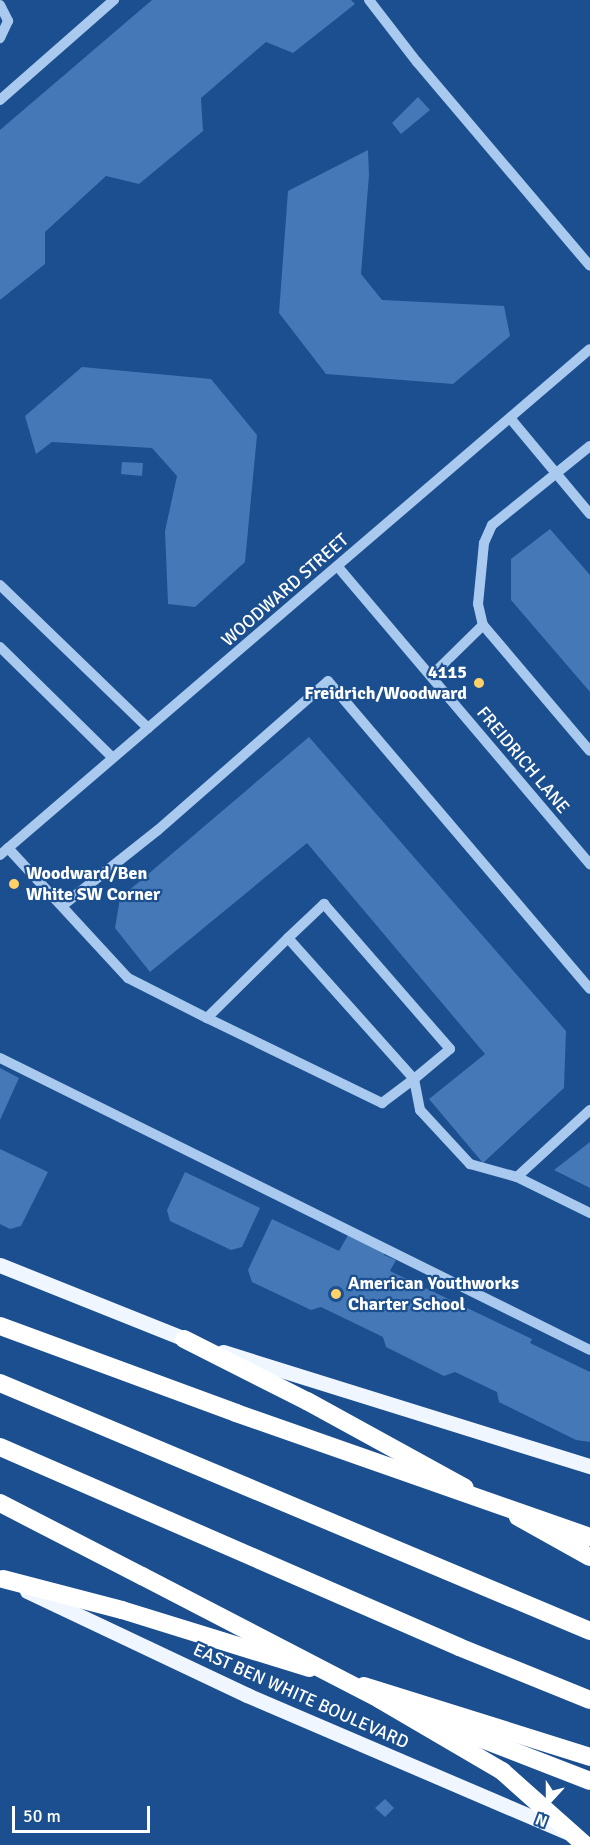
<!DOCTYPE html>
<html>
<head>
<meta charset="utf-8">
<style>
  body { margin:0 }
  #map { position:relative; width:590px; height:1845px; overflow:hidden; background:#1b4f8f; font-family:Signika,sans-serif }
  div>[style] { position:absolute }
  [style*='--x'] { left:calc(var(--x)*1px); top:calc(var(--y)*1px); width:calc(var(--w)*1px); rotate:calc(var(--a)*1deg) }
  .building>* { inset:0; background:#4478b7 }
  .minor>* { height:10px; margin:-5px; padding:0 5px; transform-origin:5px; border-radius:5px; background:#a9c9ee }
  .major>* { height:15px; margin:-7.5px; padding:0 7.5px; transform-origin:7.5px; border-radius:7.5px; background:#f0f6ff }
  .highway>* { height:18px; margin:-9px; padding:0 9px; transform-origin:9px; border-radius:9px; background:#fff }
  .highway-bridge>* { height:18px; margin:-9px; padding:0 9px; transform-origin:9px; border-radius:9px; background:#fff }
  .dots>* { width:16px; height:16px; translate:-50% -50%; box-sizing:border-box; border:3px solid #1b4f8f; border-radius:50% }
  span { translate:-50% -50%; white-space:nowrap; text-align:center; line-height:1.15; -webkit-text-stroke:4.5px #1b4f8f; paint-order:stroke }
  .street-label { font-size:18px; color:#fff }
  .poi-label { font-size:18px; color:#fff; font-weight:700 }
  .right { translate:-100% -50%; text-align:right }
  .left { translate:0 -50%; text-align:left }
  .north { position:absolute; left:518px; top:1773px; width:60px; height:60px; -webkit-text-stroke:4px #1b4f8f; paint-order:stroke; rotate:201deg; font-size:16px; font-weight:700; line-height:24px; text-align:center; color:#fff }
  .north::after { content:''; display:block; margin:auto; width:21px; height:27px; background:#fff; clip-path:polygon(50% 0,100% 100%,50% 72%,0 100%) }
  .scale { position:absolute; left:12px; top:1806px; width:138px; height:27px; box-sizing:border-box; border:3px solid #fff; border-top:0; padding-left:8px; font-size:18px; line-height:21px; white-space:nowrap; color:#fff; -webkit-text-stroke:4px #1b4f8f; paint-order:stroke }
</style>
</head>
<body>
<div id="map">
  <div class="building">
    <i style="clip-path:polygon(152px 0,351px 0,355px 4px,293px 53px,266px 42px,201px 98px,203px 131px,139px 184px,106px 176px,45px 232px,45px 264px,0 300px,0 130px)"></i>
    <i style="clip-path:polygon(418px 97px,430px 110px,401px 134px,392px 123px)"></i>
    <i style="clip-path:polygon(368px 150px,369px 175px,361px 274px,382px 300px,504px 306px,510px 336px,453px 384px,326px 374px,279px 313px,288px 191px)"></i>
    <i style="clip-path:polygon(82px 367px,211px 379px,257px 435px,245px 562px,195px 607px,168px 604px,165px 531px,177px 476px,152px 448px,52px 442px,36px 454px,25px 416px)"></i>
    <i style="clip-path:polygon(122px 462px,143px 463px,142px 476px,121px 474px)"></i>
    <i style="clip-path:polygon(550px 529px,590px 575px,590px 692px,511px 600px,511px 559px)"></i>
    <i style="clip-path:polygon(309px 737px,566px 1031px,564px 1088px,483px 1163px,429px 1099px,485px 1054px,307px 843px,150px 972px,115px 928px,120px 898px)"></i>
    <i style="clip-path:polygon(0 1068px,19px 1078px,0 1120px)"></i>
    <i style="clip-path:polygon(590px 1142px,590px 1188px,554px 1170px)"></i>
    <i style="clip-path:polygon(0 1149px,48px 1172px,21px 1226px,10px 1229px,0 1224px)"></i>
    <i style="clip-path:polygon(185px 1172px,260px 1208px,242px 1247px,231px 1250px,170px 1221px,167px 1210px)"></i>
    <i style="clip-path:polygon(272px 1219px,339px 1251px,348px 1235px,385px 1253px,384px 1255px,396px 1260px,390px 1271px,532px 1339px,530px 1343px,590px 1372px,590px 1442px,576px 1440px,499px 1402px,497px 1392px,455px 1372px,444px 1376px,386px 1347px,383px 1337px,321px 1307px,311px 1310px,252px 1282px,248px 1270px)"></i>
    <i style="clip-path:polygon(385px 1799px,394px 1808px,385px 1817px,375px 1808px)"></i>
  </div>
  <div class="minor">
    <i style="--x:369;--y:0;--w:78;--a:52.3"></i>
    <i style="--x:417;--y:62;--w:267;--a:49.7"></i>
    <i style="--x:0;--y:5;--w:18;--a:63"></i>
    <i style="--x:8;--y:21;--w:19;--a:115"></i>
    <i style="--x:0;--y:100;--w:152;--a:-41.3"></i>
    <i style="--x:510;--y:418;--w:125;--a:50.2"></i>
    <i style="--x:590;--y:446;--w:126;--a:141.1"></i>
    <i style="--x:492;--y:525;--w:20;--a:114"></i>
    <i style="--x:484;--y:543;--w:61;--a:95.6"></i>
    <i style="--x:478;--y:604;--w:22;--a:77"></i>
    <i style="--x:483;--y:625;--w:165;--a:49.7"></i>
    <i style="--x:338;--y:567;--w:390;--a:49.7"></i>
    <i style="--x:0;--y:585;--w:206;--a:44"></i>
    <i style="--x:0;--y:647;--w:158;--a:44.5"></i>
    <i style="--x:431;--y:676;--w:73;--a:-44.4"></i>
    <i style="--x:8;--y:848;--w:177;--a:47.3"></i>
    <i style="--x:128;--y:978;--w:89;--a:26.9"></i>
    <i style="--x:207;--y:1018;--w:195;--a:25.9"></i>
    <i style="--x:382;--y:1103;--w:40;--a:-37"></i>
    <i style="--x:414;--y:1079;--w:189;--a:-131.8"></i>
    <i style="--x:288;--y:938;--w:114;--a:135.4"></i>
    <i style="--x:0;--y:855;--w:777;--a:-40.62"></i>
    <i style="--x:62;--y:906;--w:122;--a:-38.4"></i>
    <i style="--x:158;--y:830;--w:226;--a:-41.2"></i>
    <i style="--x:328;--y:681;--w:404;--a:49.6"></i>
    <i style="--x:288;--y:938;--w:50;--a:-43.4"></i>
    <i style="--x:324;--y:904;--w:192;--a:49"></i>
    <i style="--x:450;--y:1049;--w:47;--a:140.2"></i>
    <i style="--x:414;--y:1079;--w:32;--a:79"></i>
    <i style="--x:420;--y:1110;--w:74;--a:47.2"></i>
    <i style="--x:470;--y:1164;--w:49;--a:15.5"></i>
    <i style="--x:0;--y:1058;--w:658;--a:26.33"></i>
    <i style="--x:590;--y:1110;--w:99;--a:137.5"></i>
    <i style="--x:517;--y:1177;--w:81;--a:26.3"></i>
  </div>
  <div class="major">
    <i style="--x:0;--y:1265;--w:210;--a:21.8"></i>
    <i style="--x:223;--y:1352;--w:384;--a:17.3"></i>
    <i style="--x:27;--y:1591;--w:243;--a:25.3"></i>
    <i style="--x:247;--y:1695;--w:347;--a:23.2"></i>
  </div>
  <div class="highway">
    <i style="--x:0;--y:1326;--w:252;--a:20.2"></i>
    <i style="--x:184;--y:1339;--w:138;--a:26.8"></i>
    <i style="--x:307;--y:1401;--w:180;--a:28.8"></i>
    <i style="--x:0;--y:1383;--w:640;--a:22.8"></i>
    <i style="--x:0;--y:1447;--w:501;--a:23.54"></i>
    <i style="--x:459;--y:1647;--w:141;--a:22"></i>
    <i style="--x:0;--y:1503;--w:160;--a:27.2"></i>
    <i style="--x:518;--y:1517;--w:82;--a:29.1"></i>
    <i style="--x:3;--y:1579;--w:123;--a:14.6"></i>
    <i style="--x:122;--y:1610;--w:196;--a:17.2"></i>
    <i style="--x:364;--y:1686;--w:237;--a:17.4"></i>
    <i style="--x:420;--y:1715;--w:182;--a:21.2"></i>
  </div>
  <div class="highway-bridge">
    <i style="--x:236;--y:1413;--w:375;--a:19.3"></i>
    <i style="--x:142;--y:1576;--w:267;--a:27.4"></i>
    <i style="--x:379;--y:1699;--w:143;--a:30.3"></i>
    <i style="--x:502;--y:1771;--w:111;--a:41.7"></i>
  </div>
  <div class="dots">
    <i style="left:479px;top:683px;background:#ffd166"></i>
    <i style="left:14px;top:884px;background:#ffd166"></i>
    <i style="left:336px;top:1294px;background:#ffd166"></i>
  </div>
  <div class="street-label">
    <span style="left:285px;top:590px;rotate:-41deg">WOODWARD STREET</span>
    <span style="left:523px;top:760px;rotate:50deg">FREIDRICH LANE</span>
    <span style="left:301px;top:1696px;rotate:24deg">EAST BEN WHITE BOULEVARD</span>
  </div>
  <div class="poi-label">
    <span class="right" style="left:467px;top:683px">4115<br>Freidrich/Woodward</span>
    <span class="left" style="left:26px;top:884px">Woodward/Ben<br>White SW Corner</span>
    <span class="left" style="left:348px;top:1294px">American Youthworks<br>Charter School</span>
  </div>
  <div class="north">N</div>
  <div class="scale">50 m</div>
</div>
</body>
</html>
